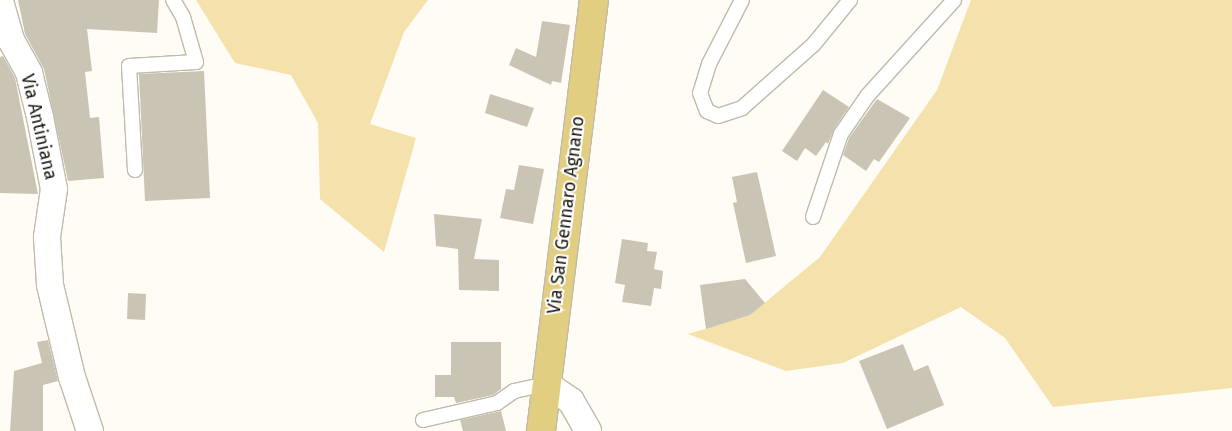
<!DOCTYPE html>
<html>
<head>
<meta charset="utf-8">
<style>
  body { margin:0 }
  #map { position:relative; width:1232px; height:431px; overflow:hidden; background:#fefcf5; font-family:"Fira Sans",sans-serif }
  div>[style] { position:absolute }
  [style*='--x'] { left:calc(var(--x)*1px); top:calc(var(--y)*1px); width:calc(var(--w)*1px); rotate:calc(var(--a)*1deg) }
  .green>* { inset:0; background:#f5e1ab }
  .building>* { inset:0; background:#cac4b4 }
  .roads { filter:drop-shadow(1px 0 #c0baab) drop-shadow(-1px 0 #c0baab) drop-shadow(0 1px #c0baab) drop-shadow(0 -1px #c0baab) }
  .lane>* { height:14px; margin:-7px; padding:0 7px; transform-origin:7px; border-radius:7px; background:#fff }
  .street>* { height:26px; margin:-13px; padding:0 13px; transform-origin:13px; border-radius:13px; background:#fff }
  .primary>* { height:28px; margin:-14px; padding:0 14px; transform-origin:14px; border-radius:14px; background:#e2ce80 }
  span { translate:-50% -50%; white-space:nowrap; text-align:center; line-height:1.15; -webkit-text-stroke:4px #fff; paint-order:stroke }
  .street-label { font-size:18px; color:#17150f }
</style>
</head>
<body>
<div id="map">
  <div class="green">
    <i style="clip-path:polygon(196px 0,428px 0,404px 32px,370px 124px,416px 138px,384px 252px,320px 199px,318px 123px,291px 75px,235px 63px)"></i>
    <i style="clip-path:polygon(971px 0,1232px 0,1232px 388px,1053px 407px,1005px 338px,961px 307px,843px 363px,786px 371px,688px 334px,750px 315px,820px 257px,937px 90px)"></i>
  </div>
  <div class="building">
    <i style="clip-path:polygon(18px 0,159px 0,157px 33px,87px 29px,92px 71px,85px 72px,90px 118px,99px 117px,104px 178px,68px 181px,44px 69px,25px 34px)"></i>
    <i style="clip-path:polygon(542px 21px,570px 25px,561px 83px,552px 81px,551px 85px,509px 65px,516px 48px,536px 57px)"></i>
    <i style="clip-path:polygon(3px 56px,15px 78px,38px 194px,0 193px,0 57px)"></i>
    <i style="clip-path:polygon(204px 71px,210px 198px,145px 201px,139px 74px)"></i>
    <i style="clip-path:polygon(823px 90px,849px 107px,834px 129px,828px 144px,826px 142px,816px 156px,805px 148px,797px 161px,782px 151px)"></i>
    <i style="clip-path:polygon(490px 94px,534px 108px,527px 127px,485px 113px)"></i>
    <i style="clip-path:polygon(877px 99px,910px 118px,879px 162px,874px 159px,866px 171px,843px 155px,849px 138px)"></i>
    <i style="clip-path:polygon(519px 165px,544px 169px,533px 224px,500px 218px,506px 189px,514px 190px)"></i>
    <i style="clip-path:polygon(757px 172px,776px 256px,746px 263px,733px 203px,737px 202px,732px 177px)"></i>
    <i style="clip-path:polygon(434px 214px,482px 219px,474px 259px,499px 260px,499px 291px,459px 290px,458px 249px,436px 246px)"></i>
    <i style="clip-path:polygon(622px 239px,648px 243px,647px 251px,657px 252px,654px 269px,663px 271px,661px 289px,654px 288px,651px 306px,622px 302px,625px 285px,615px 283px)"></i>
    <i style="clip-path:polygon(745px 279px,765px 303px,750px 315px,706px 329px,700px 285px)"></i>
    <i style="clip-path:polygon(128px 293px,146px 294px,145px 320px,127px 319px)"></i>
    <i style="clip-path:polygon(48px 340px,58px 381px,43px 385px,43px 431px,10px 431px,14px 371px,42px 363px,37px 342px)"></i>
    <i style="clip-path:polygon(451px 342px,501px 342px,501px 389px,493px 395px,456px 403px,454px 397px,435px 397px,435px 375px,451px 375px)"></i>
    <i style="clip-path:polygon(903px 344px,914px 371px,928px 365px,944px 405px,887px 429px,859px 361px)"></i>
    <i style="clip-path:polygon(501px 411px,506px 431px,463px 431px,460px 420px)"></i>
  </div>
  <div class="roads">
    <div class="lane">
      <i style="--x:742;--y:0;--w:72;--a:117.3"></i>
      <i style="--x:709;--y:64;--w:30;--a:107"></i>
      <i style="--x:700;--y:93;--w:19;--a:69"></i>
      <i style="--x:707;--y:111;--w:12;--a:24"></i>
      <i style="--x:718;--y:116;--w:25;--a:-18"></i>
      <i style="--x:742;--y:108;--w:96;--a:-41.6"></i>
      <i style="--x:814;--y:44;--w:57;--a:-50.7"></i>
      <i style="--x:135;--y:170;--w:104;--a:-93.3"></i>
      <i style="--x:129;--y:66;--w:67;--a:-3.4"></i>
      <i style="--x:196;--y:62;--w:47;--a:-106.1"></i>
      <i style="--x:183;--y:17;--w:20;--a:-120"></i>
      <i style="--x:813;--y:217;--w:88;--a:-71.4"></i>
      <i style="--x:841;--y:134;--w:47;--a:-55.3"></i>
      <i style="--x:868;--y:95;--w:128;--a:-47.8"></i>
      <i style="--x:423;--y:420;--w:76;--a:-12.9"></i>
      <i style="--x:497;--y:403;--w:21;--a:-35"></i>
      <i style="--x:514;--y:391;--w:33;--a:-12"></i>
    </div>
    <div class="street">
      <i style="--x:0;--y:1;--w:41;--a:74.2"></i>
      <i style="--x:11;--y:40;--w:38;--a:61"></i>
      <i style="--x:29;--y:73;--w:45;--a:76"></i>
      <i style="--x:40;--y:117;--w:73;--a:79"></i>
      <i style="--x:54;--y:189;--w:49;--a:98.3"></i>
      <i style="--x:47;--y:237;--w:48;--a:86.4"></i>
      <i style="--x:50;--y:285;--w:95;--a:76.6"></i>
      <i style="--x:72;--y:377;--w:57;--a:71.6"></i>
      <i style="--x:546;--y:384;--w:30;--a:34"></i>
      <i style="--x:571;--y:401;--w:34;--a:60"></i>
    </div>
    <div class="primary">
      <i style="--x:541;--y:431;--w:434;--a:-83"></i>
    </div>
  </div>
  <div class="street-label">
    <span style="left:39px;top:127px;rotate:77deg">Via Antiniana</span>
    <span style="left:566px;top:215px;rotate:-83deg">Via San Gennaro Agnano</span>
  </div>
</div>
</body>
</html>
